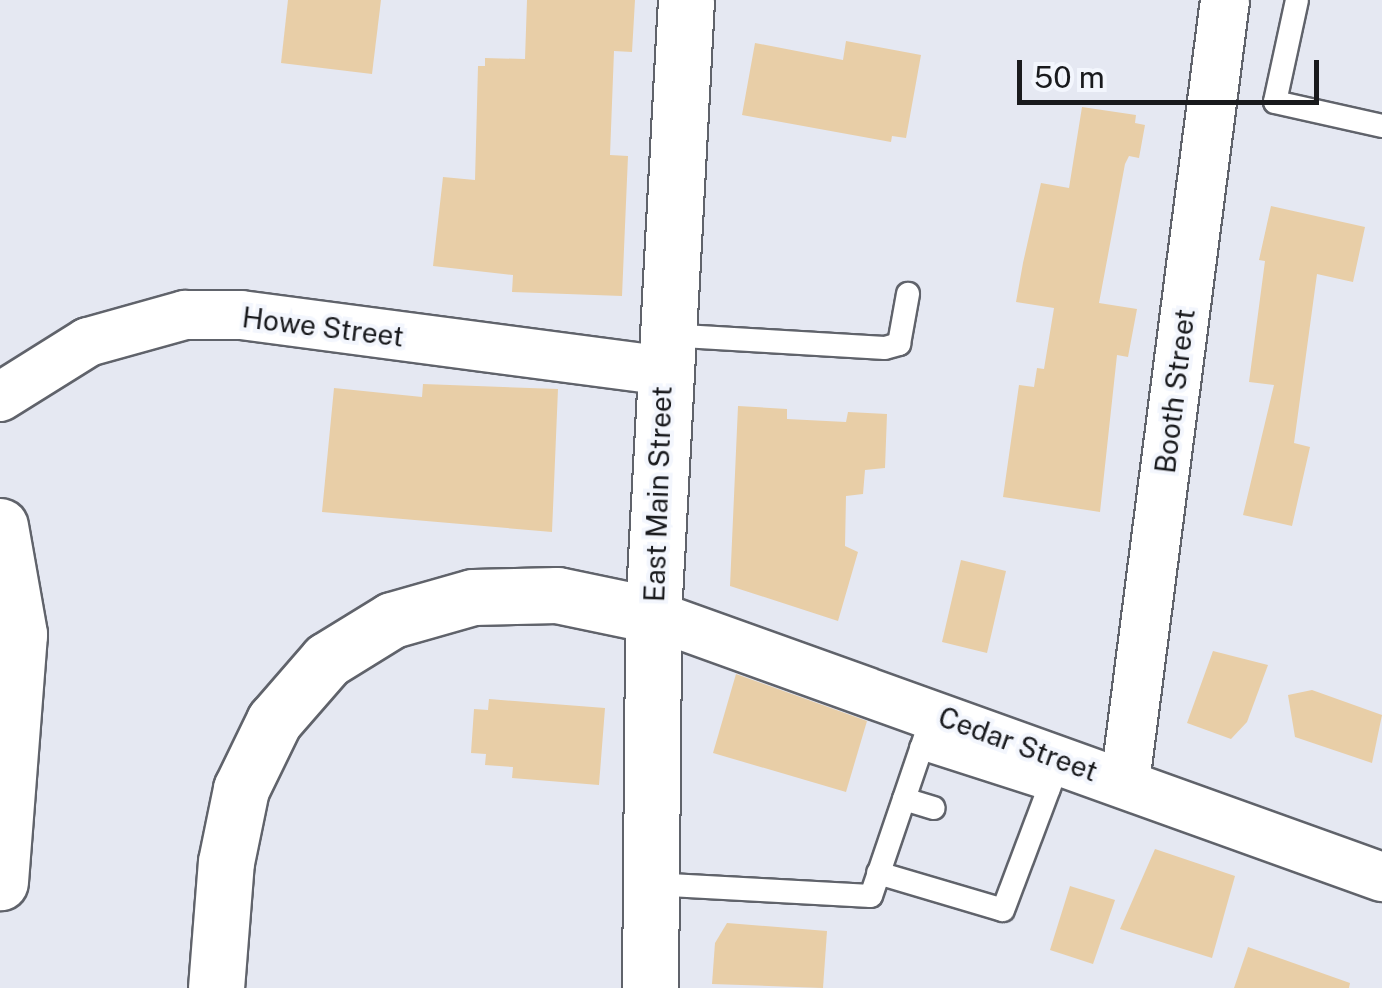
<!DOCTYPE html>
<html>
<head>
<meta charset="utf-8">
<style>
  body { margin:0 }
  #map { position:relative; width:1382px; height:988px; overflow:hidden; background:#e5e8f2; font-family:"Public Sans",sans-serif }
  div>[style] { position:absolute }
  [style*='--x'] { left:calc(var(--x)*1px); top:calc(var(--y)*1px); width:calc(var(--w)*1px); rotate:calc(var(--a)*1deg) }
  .building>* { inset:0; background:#e8cea7 }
  .roads { filter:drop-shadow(2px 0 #60636b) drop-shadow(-2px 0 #60636b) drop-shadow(0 2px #60636b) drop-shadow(0 -2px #60636b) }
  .lane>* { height:22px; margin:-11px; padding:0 11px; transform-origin:11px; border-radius:11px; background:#fff }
  .street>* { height:48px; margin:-24px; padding:0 24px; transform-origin:24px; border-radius:24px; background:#fff }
  .secondary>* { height:55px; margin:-27.5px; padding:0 27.5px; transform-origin:27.5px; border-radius:27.5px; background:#fff }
  .highway>* { height:55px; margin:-27.5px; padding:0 27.5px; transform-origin:27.5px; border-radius:27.5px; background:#fff }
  span { translate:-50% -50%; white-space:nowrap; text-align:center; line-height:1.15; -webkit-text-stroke:8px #f3f6fd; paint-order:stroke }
  .street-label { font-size:28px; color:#191a1d }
  .scale { position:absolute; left:1017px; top:60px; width:302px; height:45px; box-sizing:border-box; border:5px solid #191a1d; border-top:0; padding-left:12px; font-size:30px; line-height:35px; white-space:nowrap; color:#191a1d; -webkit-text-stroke:8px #f3f6fd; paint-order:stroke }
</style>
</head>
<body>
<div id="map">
  <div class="building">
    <i style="clip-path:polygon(288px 0,381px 0,372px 74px,281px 63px)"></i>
    <i style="clip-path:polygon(527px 0,635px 0,632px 52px,614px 51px,610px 155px,628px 156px,622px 296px,512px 292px,513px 275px,433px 266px,443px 177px,475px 180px,478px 66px,485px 66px,485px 58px,525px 59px)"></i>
    <i style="clip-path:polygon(846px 41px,921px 55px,906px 138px,892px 136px,891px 142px,742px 115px,755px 43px,843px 60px)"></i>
    <i style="clip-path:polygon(1082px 107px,1136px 115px,1135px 123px,1145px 125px,1139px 158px,1129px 156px,1125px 164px,1099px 303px,1137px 309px,1128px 357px,1117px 355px,1100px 512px,1003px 497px,1019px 385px,1034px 387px,1037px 368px,1044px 369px,1054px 308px,1016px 302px,1023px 263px,1041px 183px,1069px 188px)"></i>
    <i style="clip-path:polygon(1271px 206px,1365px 227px,1353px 282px,1317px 274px,1294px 443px,1310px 447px,1292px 526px,1243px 515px,1274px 385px,1249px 382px,1265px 261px,1259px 260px)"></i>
    <i style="clip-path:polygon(423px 384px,558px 389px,552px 532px,322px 512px,334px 388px,422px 397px)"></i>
    <i style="clip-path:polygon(738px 406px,787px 409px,787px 419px,846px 422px,848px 412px,887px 414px,885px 468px,865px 470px,863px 494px,846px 496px,845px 546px,858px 552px,838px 621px,730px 586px)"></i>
    <i style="clip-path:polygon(961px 560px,1006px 571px,987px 653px,942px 642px)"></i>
    <i style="clip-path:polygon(1213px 651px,1268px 665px,1247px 722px,1231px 739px,1187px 723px)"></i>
    <i style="clip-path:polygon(736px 674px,867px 721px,846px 792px,713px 753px)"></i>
    <i style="clip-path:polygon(1312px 690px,1382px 715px,1372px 763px,1295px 737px,1288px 695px)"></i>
    <i style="clip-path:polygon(489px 699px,605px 708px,599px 785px,512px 778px,513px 767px,485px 765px,486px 754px,471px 753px,474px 709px,488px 710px)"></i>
    <i style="clip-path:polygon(1155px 849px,1235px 876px,1212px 958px,1120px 929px)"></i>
    <i style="clip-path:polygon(1070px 886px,1115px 900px,1093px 964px,1050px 950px)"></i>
    <i style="clip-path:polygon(727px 923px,827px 931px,823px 988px,712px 984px,715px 943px)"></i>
    <i style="clip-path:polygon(1248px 947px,1350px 983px,1349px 988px,1234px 988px)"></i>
  </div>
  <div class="roads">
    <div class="lane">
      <i style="--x:1297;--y:0;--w:104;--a:102.2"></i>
      <i style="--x:1275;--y:102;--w:110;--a:12.6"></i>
      <i style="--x:666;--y:335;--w:219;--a:3.4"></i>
      <i style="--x:885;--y:348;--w:15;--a:-16"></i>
      <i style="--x:899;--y:344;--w:51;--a:-79.8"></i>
      <i style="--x:921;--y:748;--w:134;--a:17.8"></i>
      <i style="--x:904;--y:799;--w:31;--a:17"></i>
      <i style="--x:878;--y:873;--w:130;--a:16.5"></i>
      <i style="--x:1003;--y:910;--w:161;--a:-69.3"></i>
      <i style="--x:651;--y:884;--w:220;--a:3.1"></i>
      <i style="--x:871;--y:896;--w:192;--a:-71.2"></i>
    </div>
    <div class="street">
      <i style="--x:0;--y:397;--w:104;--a:-32"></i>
      <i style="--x:88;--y:342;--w:101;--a:-15.6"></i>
      <i style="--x:185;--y:315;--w:56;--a:0"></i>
      <i style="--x:241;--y:315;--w:427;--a:7.5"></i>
      <i style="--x:653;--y:615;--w:775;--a:19.77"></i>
      <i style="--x:1125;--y:782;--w:788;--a:-82.71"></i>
    </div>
    <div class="secondary">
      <i style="--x:0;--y:526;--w:110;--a:80"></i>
      <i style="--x:19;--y:634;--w:249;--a:94.4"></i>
      <i style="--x:650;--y:988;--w:373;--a:-89.5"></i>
      <i style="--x:653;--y:615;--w:616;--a:-86.93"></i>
    </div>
    <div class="highway">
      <i style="--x:216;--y:988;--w:126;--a:-85.5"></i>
      <i style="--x:226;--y:862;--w:75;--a:-78.4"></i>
      <i style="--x:241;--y:789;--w:76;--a:-64.1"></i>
      <i style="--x:274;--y:721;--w:81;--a:-49"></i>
      <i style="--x:327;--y:660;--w:76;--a:-31.6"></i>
      <i style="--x:392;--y:620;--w:84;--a:-15.9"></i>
      <i style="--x:473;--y:597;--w:84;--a:-1.4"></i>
      <i style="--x:557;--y:595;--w:98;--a:11.8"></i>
    </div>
  </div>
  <div class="street-label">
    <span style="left:323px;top:327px;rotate:7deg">Howe Street</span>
    <span style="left:1175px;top:391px;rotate:-83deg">Booth Street</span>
    <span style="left:658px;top:494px;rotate:-88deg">East Main Street</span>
    <span style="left:1018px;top:744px;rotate:20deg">Cedar Street</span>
  </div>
  <div class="scale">50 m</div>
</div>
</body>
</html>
